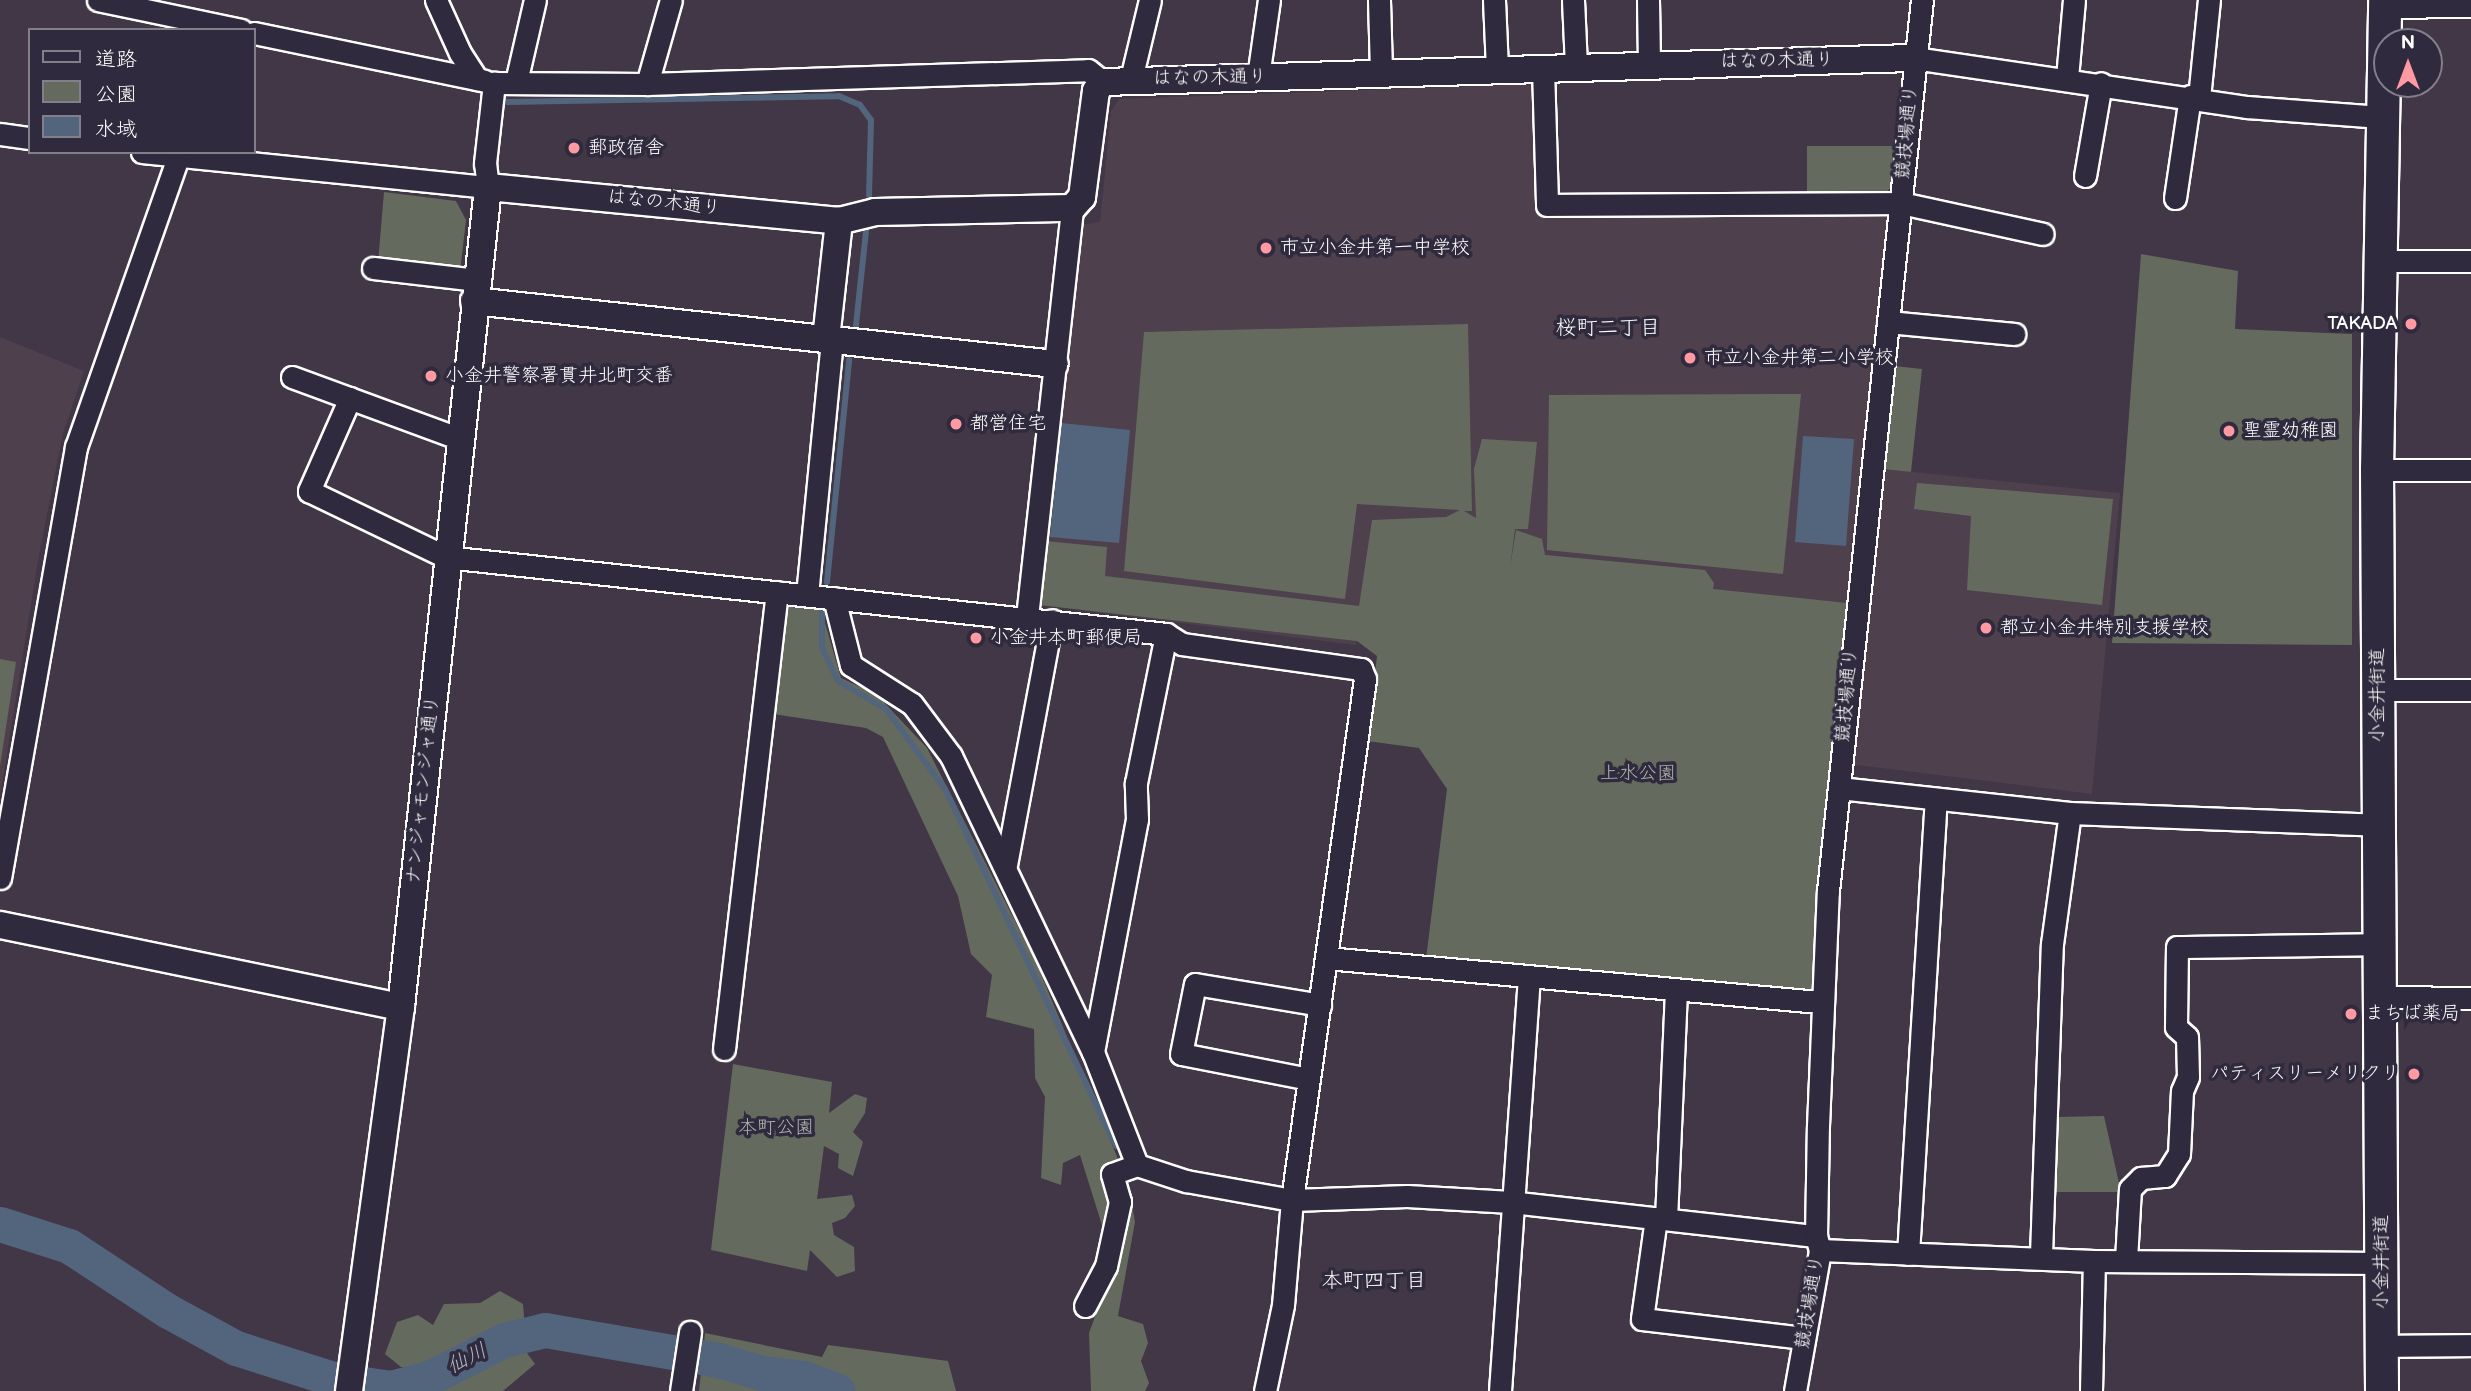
<!DOCTYPE html>
<html>
<head>
<meta charset="utf-8">
<style>
  body { margin:0 }
  #map { position:relative; width:2471px; height:1391px; overflow:hidden; background:#413746; font-family:"Balsamiq Sans","Klee One",sans-serif }
  div>[style] { position:absolute }
  [style*='--x'] { left:calc(var(--x)*1px); top:calc(var(--y)*1px); width:calc(var(--w)*1px); rotate:calc(var(--a)*1deg) }
  .built>* { inset:0; background:#4e404c }
  .green>* { inset:0; background:#646b5e }
  .water>* { inset:0; background:#53647d }
  .stream>* { height:6px; margin:-3px; padding:0 3px; transform-origin:3px; border-radius:3px; background:#53647d }
  .river>* { height:35px; margin:-17.5px; padding:0 17.5px; transform-origin:17.5px; border-radius:17.5px; background:#53647d }
  .roads { filter:drop-shadow(2px 0 #fff) drop-shadow(-2px 0 #fff) drop-shadow(0 2px #fff) drop-shadow(0 -2px #fff) }
  .minor>* { height:21px; margin:-10.5px; padding:0 10.5px; transform-origin:10.5px; border-radius:10.5px; background:#2f2a3d }
  .tertiary>* { height:26px; margin:-13px; padding:0 13px; transform-origin:13px; border-radius:13px; background:#2f2a3d }
  .primary>* { height:32px; margin:-16px; padding:0 16px; transform-origin:16px; border-radius:16px; background:#2f2a3d }
  .dots>* { width:19px; height:19px; translate:-50% -50%; box-sizing:border-box; border:4px solid #2f2a3d; border-radius:50% }
  span { translate:-50% -50%; white-space:nowrap; text-align:center; line-height:1.15; -webkit-text-stroke:7px #2f2a3d; paint-order:stroke }
  .street-label { font-size:19px; color:#fff }
  .poi-label { font-size:19px; color:#fff }
  .left { translate:0 -50%; text-align:left }
  .right { translate:-100% -50%; text-align:right }
  .park-label { font-size:19px; color:#b2b5ae }
  .neighbourhood-label { font-size:21px; color:#fff }
  .water-label { font-size:21px; color:#b2b9c4; font-style:italic }
  .legend { position:absolute; left:28px; top:28px; width:228px; height:126px; box-sizing:border-box; background:#2f2a3d; border:2px solid #827f8b; margin:0; padding:9px 12px; list-style:none; font-size:21px; color:#fff }
  .legend li { display:flex; align-items:center; gap:14px; height:35px }
  .legend b { width:35px; border:2px solid #827f8b }
  .north { position:absolute; left:2373px; top:28px; width:70px; height:70px; box-sizing:border-box; background:#2f2a3d; border:2px solid #827f8b; border-radius:50%; rotate:0deg; font-size:19px; font-weight:700; line-height:28px; text-align:center; color:#fff }
  .north::after { content:''; display:block; margin:auto; width:24px; height:32px; background:#ff9aa2; clip-path:polygon(50% 0,100% 100%,50% 72%,0 100%) }
</style>
</head>
<body>
<div id="map">
  <div class="built">
    <i style="clip-path:polygon(1535px 84px,1536px 213px,1888px 212px,1847px 603px,1509px 571px,1513px 534px,1372px 521px,1356px 645px,1039px 605px,1079px 225px,1100px 222px,1111px 111px,1119px 99px)"></i>
    <i style="clip-path:polygon(0 337px,84px 371px,63px 434px,39px 555px,0 797px)"></i>
    <i style="clip-path:polygon(1883px 469px,2120px 493px,2092px 794px,1848px 764px)"></i>
  </div>
  <div class="green">
    <i style="clip-path:polygon(1807px 146px,1895px 146px,1893px 186px,1885px 193px,1807px 193px)"></i>
    <i style="clip-path:polygon(384px 192px,456px 201px,466px 220px,460px 272px,378px 263px)"></i>
    <i style="clip-path:polygon(2141px 254px,2238px 271px,2235px 329px,2352px 334px,2352px 645px,2112px 643px)"></i>
    <i style="clip-path:polygon(1468px 324px,1472px 511px,1464px 511px,1476px 518px,1474px 469px,1482px 439px,1537px 442px,1528px 529px,1515px 529px,1510px 568px,1516px 530px,1542px 539px,1545px 555px,1705px 570px,1714px 583px,1713px 589px,1847px 603px,1813px 993px,1426px 959px,1447px 789px,1419px 748px,1367px 741px,1377px 656px,1357px 641px,1039px 605px,1045px 541px,1107px 547px,1105px 576px,1359px 606px,1372px 520px,1446px 517px,1460px 510px,1357px 504px,1345px 599px,1124px 571px,1144px 332px)"></i>
    <i style="clip-path:polygon(1894px 366px,1922px 369px,1911px 472px,1883px 469px)"></i>
    <i style="clip-path:polygon(1801px 394px,1783px 574px,1547px 550px,1549px 395px)"></i>
    <i style="clip-path:polygon(1917px 483px,2113px 499px,2102px 605px,1967px 590px,1971px 516px,1914px 509px)"></i>
    <i style="clip-path:polygon(777px 606px,821px 609px,841px 678px,877px 695px,927px 748px,1035px 960px,1128px 1183px,1135px 1222px,1118px 1316px,1143px 1324px,1148px 1343px,1141px 1361px,1149px 1383px,1145px 1391px,1091px 1391px,1089px 1333px,1107px 1284px,1106px 1238px,1080px 1155px,1063px 1163px,1061px 1185px,1041px 1178px,1045px 1097px,1035px 1078px,1034px 1029px,986px 1017px,992px 975px,971px 954px,958px 896px,883px 737px,866px 728px,766px 713px)"></i>
    <i style="clip-path:polygon(0 659px,16px 662px,0 766px)"></i>
    <i style="clip-path:polygon(733px 1064px,832px 1082px,829px 1113px,855px 1094px,867px 1098px,865px 1113px,853px 1132px,863px 1142px,853px 1176px,838px 1168px,839px 1154px,824px 1146px,817px 1199px,852px 1195px,855px 1206px,845px 1218px,832px 1223px,834px 1235px,854px 1247px,855px 1271px,837px 1277px,810px 1250px,807px 1271px,711px 1250px)"></i>
    <i style="clip-path:polygon(2104px 1116px,2121px 1192px,2054px 1192px,2056px 1117px)"></i>
    <i style="clip-path:polygon(500px 1291px,523px 1304px,527px 1353px,535px 1364px,503px 1391px,427px 1391px,426px 1369px,401px 1367px,385px 1354px,397px 1322px,418px 1315px,433px 1325px,444px 1304px,480px 1303px)"></i>
    <i style="clip-path:polygon(705px 1333px,822px 1357px,828px 1345px,948px 1361px,956px 1391px,699px 1391px)"></i>
  </div>
  <div class="water">
    <i style="clip-path:polygon(1061px 423px,1130px 430px,1119px 543px,1050px 537px)"></i>
    <i style="clip-path:polygon(1803px 436px,1854px 439px,1846px 546px,1795px 542px)"></i>
  </div>
  <div class="stream">
    <i style="--x:507;--y:102;--w:332;--a:-1"></i>
    <i style="--x:839;--y:96;--w:23;--a:23"></i>
    <i style="--x:860;--y:105;--w:19;--a:54"></i>
    <i style="--x:871;--y:120;--w:75;--a:91.5"></i>
    <i style="--x:856;--y:325;--w:95;--a:-83.9"></i>
    <i style="--x:827;--y:582;--w:223;--a:-84.3"></i>
    <i style="--x:822;--y:611;--w:37;--a:90"></i>
    <i style="--x:822;--y:648;--w:37;--a:64"></i>
    <i style="--x:838;--y:681;--w:56;--a:30.3"></i>
    <i style="--x:886;--y:709;--w:99;--a:53.6"></i>
    <i style="--x:945;--y:789;--w:396;--a:64.4"></i>
  </div>
  <div class="river">
    <i style="--x:0;--y:1224;--w:72;--a:17.7"></i>
    <i style="--x:69;--y:1246;--w:118;--a:33.3"></i>
    <i style="--x:168;--y:1311;--w:77;--a:28.6"></i>
    <i style="--x:236;--y:1348;--w:105;--a:17.7"></i>
    <i style="--x:336;--y:1380;--w:56;--a:8.3"></i>
    <i style="--x:391;--y:1388;--w:39;--a:-15"></i>
    <i style="--x:429;--y:1378;--w:84;--a:-26.9"></i>
    <i style="--x:504;--y:1340;--w:42;--a:-13.7"></i>
    <i style="--x:545;--y:1330;--w:176;--a:9.8"></i>
    <i style="--x:718;--y:1360;--w:46;--a:16.5"></i>
    <i style="--x:762;--y:1373;--w:42;--a:6.8"></i>
    <i style="--x:804;--y:1378;--w:36;--a:21"></i>
  </div>
  <div class="roads">
    <div class="minor">
      <i style="--x:98;--y:0;--w:146;--a:11.8"></i>
      <i style="--x:436;--y:0;--w:58;--a:65.6"></i>
      <i style="--x:460;--y:53;--w:31;--a:57"></i>
      <i style="--x:477;--y:79;--w:8;--a:14"></i>
      <i style="--x:1379;--y:0;--w:72;--a:88.4"></i>
      <i style="--x:1494;--y:0;--w:68;--a:87.5"></i>
      <i style="--x:1573;--y:0;--w:67;--a:87.4"></i>
      <i style="--x:1648;--y:0;--w:64;--a:89.1"></i>
      <i style="--x:2385;--y:7;--w:86;--a:-0.7"></i>
      <i style="--x:254;--y:33;--w:228;--a:11.7"></i>
      <i style="--x:1914;--y:58;--w:337;--a:8.4"></i>
      <i style="--x:2247;--y:107;--w:134;--a:4.3"></i>
      <i style="--x:1543;--y:68;--w:137;--a:88.3"></i>
      <i style="--x:1547;--y:205;--w:354;--a:-0.3"></i>
      <i style="--x:1901;--y:203;--w:145;--a:12.3"></i>
      <i style="--x:1258;--y:77;--w:78;--a:-81.9"></i>
      <i style="--x:2067;--y:78;--w:78;--a:-84.9"></i>
      <i style="--x:1131;--y:79;--w:81;--a:-76.5"></i>
      <i style="--x:516;--y:82;--w:84;--a:-77"></i>
      <i style="--x:647;--y:84;--w:87;--a:-74.1"></i>
      <i style="--x:2199;--y:98;--w:99;--a:-84.2"></i>
      <i style="--x:0;--y:134;--w:30;--a:8"></i>
      <i style="--x:142;--y:152;--w:348;--a:5.8"></i>
      <i style="--x:488;--y:187;--w:24;--a:-97"></i>
      <i style="--x:485;--y:163;--w:81;--a:-83.6"></i>
      <i style="--x:494;--y:83;--w:153;--a:0.4"></i>
      <i style="--x:647;--y:84;--w:441;--a:-1.8"></i>
      <i style="--x:1088;--y:70;--w:19;--a:39"></i>
      <i style="--x:2085;--y:176;--w:94;--a:-80.2"></i>
      <i style="--x:2175;--y:198;--w:103;--a:-81.6"></i>
      <i style="--x:2380;--y:261;--w:91;--a:0"></i>
      <i style="--x:373;--y:268;--w:105;--a:6.6"></i>
      <i style="--x:1888;--y:322;--w:127;--a:5.4"></i>
      <i style="--x:292;--y:377;--w:177;--a:20.2"></i>
      <i style="--x:350;--y:398;--w:102;--a:113.8"></i>
      <i style="--x:309;--y:491;--w:152;--a:25.7"></i>
      <i style="--x:446;--y:557;--w:724;--a:6.1"></i>
      <i style="--x:1166;--y:634;--w:19;--a:32"></i>
      <i style="--x:1182;--y:644;--w:181;--a:8"></i>
      <i style="--x:1361;--y:669;--w:11;--a:68"></i>
      <i style="--x:1365;--y:679;--w:526;--a:97.98"></i>
      <i style="--x:1292;--y:1200;--w:105;--a:94.9"></i>
      <i style="--x:1283;--y:1305;--w:88;--a:101.8"></i>
      <i style="--x:2377;--y:470;--w:94;--a:0"></i>
      <i style="--x:807;--y:595;--w:256;--a:-84.4"></i>
      <i style="--x:834;--y:598;--w:69;--a:75.8"></i>
      <i style="--x:851;--y:665;--w:72;--a:32.6"></i>
      <i style="--x:912;--y:704;--w:65;--a:53.1"></i>
      <i style="--x:951;--y:756;--w:328;--a:64.4"></i>
      <i style="--x:1093;--y:1052;--w:121;--a:68.7"></i>
      <i style="--x:1027;--y:617;--w:411;--a:-83.7"></i>
      <i style="--x:2379;--y:690;--w:92;--a:0"></i>
      <i style="--x:1839;--y:788;--w:232;--a:6.2"></i>
      <i style="--x:2070;--y:813;--w:308;--a:2.2"></i>
      <i style="--x:1006;--y:865;--w:249;--a:-79.4"></i>
      <i style="--x:0;--y:878;--w:438;--a:-80"></i>
      <i style="--x:76;--y:447;--w:307;--a:-70.6"></i>
      <i style="--x:1326;--y:958;--w:497;--a:5.1"></i>
      <i style="--x:2381;--y:997;--w:90;--a:0.6"></i>
      <i style="--x:724;--y:1049;--w:460;--a:-83.4"></i>
      <i style="--x:1093;--y:1052;--w:237;--a:-79.3"></i>
      <i style="--x:1137;--y:819;--w:36;--a:-92"></i>
      <i style="--x:1136;--y:783;--w:152;--a:-78.6"></i>
      <i style="--x:1309;--y:1079;--w:130;--a:-168.9"></i>
      <i style="--x:1181;--y:1054;--w:71;--a:-78.7"></i>
      <i style="--x:1195;--y:984;--w:127;--a:9.5"></i>
      <i style="--x:1656;--y:1218;--w:102;--a:97.9"></i>
      <i style="--x:1642;--y:1319;--w:163;--a:6.7"></i>
      <i style="--x:1666;--y:1219;--w:227;--a:-87.5"></i>
      <i style="--x:1820;--y:1250;--w:274;--a:2.3"></i>
      <i style="--x:2094;--y:1261;--w:287;--a:0.4"></i>
      <i style="--x:1908;--y:1254;--w:456;--a:-86.5"></i>
      <i style="--x:2041;--y:1255;--w:311;--a:-88"></i>
      <i style="--x:2052;--y:944;--w:132;--a:-82.2"></i>
      <i style="--x:2126;--y:1260;--w:71;--a:-86.8"></i>
      <i style="--x:2130;--y:1189;--w:16;--a:-45"></i>
      <i style="--x:2141;--y:1178;--w:24;--a:-5"></i>
      <i style="--x:2165;--y:1176;--w:26;--a:-58"></i>
      <i style="--x:2179;--y:1154;--w:63;--a:-87.3"></i>
      <i style="--x:2182;--y:1091;--w:15;--a:-67"></i>
      <i style="--x:2188;--y:1077;--w:40;--a:-91.4"></i>
      <i style="--x:2187;--y:1037;--w:15;--a:-138"></i>
      <i style="--x:2176;--y:1027;--w:80;--a:-89.3"></i>
      <i style="--x:2177;--y:947;--w:203;--a:-0.8"></i>
      <i style="--x:1085;--y:1306;--w:45;--a:-62.3"></i>
      <i style="--x:1106;--y:1266;--w:66;--a:-77.7"></i>
      <i style="--x:1120;--y:1202;--w:29;--a:-106"></i>
      <i style="--x:1112;--y:1174;--w:27;--a:-20"></i>
      <i style="--x:1137;--y:1165;--w:52;--a:18.1"></i>
      <i style="--x:1186;--y:1181;--w:108;--a:10.2"></i>
      <i style="--x:1292;--y:1200;--w:115;--a:-2"></i>
      <i style="--x:1407;--y:1196;--w:104;--a:3.3"></i>
      <i style="--x:1511;--y:1202;--w:307;--a:6.4"></i>
      <i style="--x:2381;--y:1346;--w:90;--a:-0.6"></i>
      <i style="--x:681;--y:1391;--w:60;--a:-81.3"></i>
      <i style="--x:1500;--y:1391;--w:414;--a:-86"></i>
      <i style="--x:1795;--y:1391;--w:143;--a:-79.9"></i>
      <i style="--x:1820;--y:1250;--w:15;--a:-106"></i>
      <i style="--x:1816;--y:1236;--w:110;--a:-89"></i>
      <i style="--x:1818;--y:1126;--w:235;--a:-87.6"></i>
      <i style="--x:1828;--y:891;--w:896;--a:-83.98"></i>
      <i style="--x:2091;--y:1391;--w:130;--a:-88.7"></i>
    </div>
    <div class="tertiary">
      <i style="--x:474;--y:301;--w:584;--a:6.19"></i>
      <i style="--x:826;--y:339;--w:119;--a:-83.7"></i>
      <i style="--x:0;--y:925;--w:409;--a:11.6"></i>
      <i style="--x:349;--y:1391;--w:388;--a:-82.3"></i>
      <i style="--x:401;--y:1007;--w:825;--a:-83.94"></i>
      <i style="--x:488;--y:187;--w:353;--a:5.5"></i>
      <i style="--x:839;--y:221;--w:37;--a:-14"></i>
      <i style="--x:875;--y:212;--w:197;--a:-1.2"></i>
      <i style="--x:1072;--y:208;--w:15;--a:-48"></i>
      <i style="--x:1082;--y:197;--w:107;--a:-82.5"></i>
      <i style="--x:1096;--y:91;--w:11;--a:-52"></i>
      <i style="--x:1103;--y:82;--w:811;--a:-1.7"></i>
    </div>
    <div class="primary">
      <i style="--x:2382;--y:1391;--w:921;--a:-90.31"></i>
      <i style="--x:2377;--y:470;--w:470;--a:-89"></i>
    </div>
  </div>
  <div class="dots">
    <i style="left:574px;top:148px;background:#ff9aa2"></i>
    <i style="left:1266px;top:248px;background:#ff9aa2"></i>
    <i style="left:2411px;top:324px;background:#ff9aa2"></i>
    <i style="left:1690px;top:358px;background:#ff9aa2"></i>
    <i style="left:431px;top:376px;background:#ff9aa2"></i>
    <i style="left:956px;top:424px;background:#ff9aa2"></i>
    <i style="left:2229px;top:431px;background:#ff9aa2"></i>
    <i style="left:1986px;top:628px;background:#ff9aa2"></i>
    <i style="left:976px;top:638px;background:#ff9aa2"></i>
    <i style="left:2351px;top:1014px;background:#ff9aa2"></i>
    <i style="left:2414px;top:1074px;background:#ff9aa2"></i>
  </div>
  <div class="street-label">
    <span style="left:1777px;top:61px;rotate:-1deg">はなの木通り</span>
    <span style="left:1210px;top:78px;rotate:-1deg">はなの木通り</span>
    <span style="left:1907px;top:132px;rotate:-85deg">競技場通り</span>
    <span style="left:664px;top:203px;rotate:6deg">はなの木通り</span>
    <span style="left:1847px;top:695px;rotate:-85deg">競技場通り</span>
    <span style="left:2378px;top:695px;rotate:-90deg">小金井街道</span>
    <span style="left:423px;top:790px;rotate:-84deg">ナンジャモンジャ通り</span>
    <span style="left:2382px;top:1262px;rotate:-90deg">小金井街道</span>
    <span style="left:1810px;top:1302px;rotate:-81deg">競技場通り</span>
  </div>
  <div class="poi-label">
    <span class="left" style="left:588px;top:148px">郵政宿舎</span>
    <span class="left" style="left:1280px;top:248px">市立小金井第一中学校</span>
    <span class="right" style="left:2397px;top:324px">TAKADA</span>
    <span class="left" style="left:1704px;top:358px">市立小金井第二小学校</span>
    <span class="left" style="left:445px;top:376px">小金井警察署貫井北町交番</span>
    <span class="left" style="left:970px;top:424px">都営住宅</span>
    <span class="left" style="left:2243px;top:431px">聖霊幼稚園</span>
    <span class="left" style="left:2000px;top:628px">都立小金井特別支援学校</span>
    <span class="left" style="left:990px;top:638px">小金井本町郵便局</span>
    <span class="left" style="left:2365px;top:1014px">まちば薬局</span>
    <span class="right" style="left:2400px;top:1074px">パティスリーメリクリ</span>
  </div>
  <div class="park-label">
    <span style="left:1638px;top:774px">上水公園</span>
    <span style="left:776px;top:1128px">本町公園</span>
  </div>
  <div class="neighbourhood-label">
    <span style="left:1608px;top:328px">桜町二丁目</span>
    <span style="left:1374px;top:1281px">本町四丁目</span>
  </div>
  <div class="water-label">
    <span style="left:467px;top:1359px;rotate:-27deg">仙川</span>
  </div>
  <ul class="legend">
  <li><b style="height:9px;background:#2f2a3d"></b>道路</li>
  <li><b style="height:19px;background:#646b5e"></b>公園</li>
  <li><b style="height:19px;background:#53647d"></b>水域</li>
  </ul>
  <div class="north">N</div>
</div>
</body>
</html>
